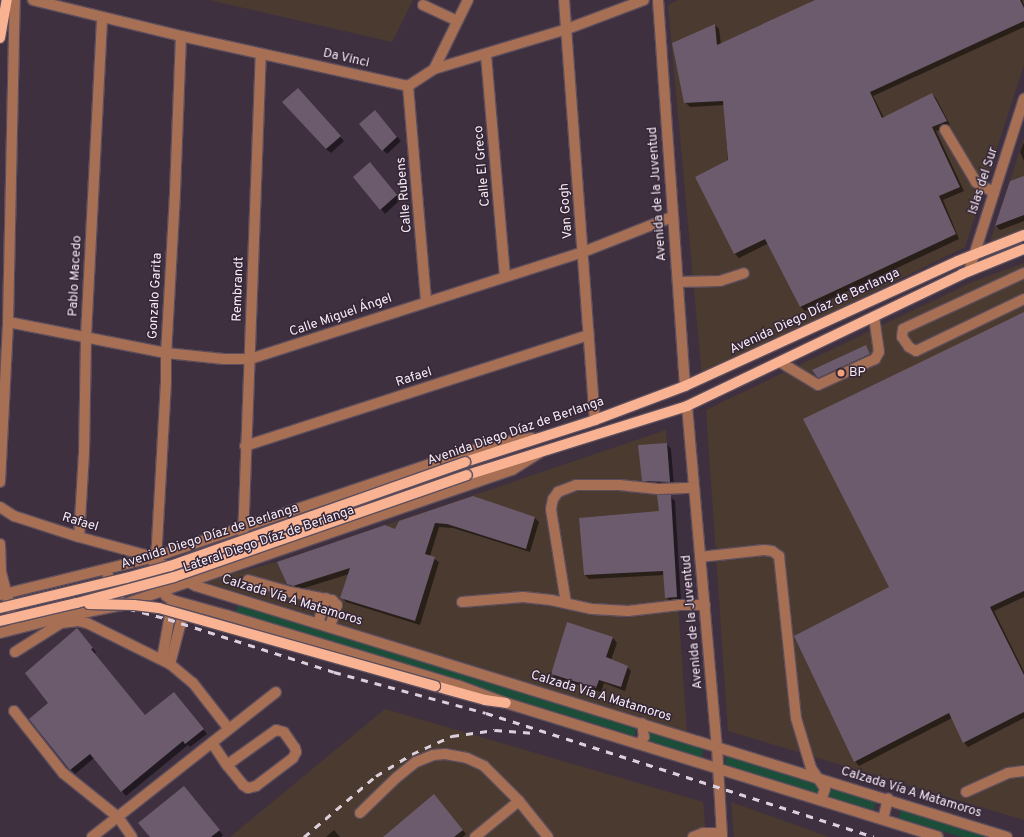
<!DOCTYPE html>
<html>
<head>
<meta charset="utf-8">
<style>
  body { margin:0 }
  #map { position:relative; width:1024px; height:837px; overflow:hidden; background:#3f3040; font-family:Overpass,sans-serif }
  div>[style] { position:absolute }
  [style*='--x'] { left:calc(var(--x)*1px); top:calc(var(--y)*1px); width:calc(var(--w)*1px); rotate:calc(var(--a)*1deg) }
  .industrial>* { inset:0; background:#4b3a2f }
  .green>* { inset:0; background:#1c4d38 }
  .shadow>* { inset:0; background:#0007 }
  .building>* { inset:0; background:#6c5b6c }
  .roads { filter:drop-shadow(1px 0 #5c4e5d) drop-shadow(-1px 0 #5c4e5d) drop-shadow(0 1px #5c4e5d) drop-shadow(0 -1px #5c4e5d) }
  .minor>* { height:10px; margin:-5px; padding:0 5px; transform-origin:5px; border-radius:5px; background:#a76f54 }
  .major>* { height:10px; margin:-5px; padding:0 5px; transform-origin:5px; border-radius:5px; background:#f9b393 }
  .rail>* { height:3px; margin-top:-1.5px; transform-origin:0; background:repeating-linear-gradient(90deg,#dbd0db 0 7px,transparent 0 14px) }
  .bridges { filter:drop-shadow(1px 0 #5c4e5d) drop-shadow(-1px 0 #5c4e5d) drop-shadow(0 1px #5c4e5d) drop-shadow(0 -1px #5c4e5d) }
  .major-bridge>* { height:10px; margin:-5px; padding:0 5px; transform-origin:5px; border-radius:5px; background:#f9b393 }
  .dots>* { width:11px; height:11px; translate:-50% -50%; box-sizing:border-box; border:2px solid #352636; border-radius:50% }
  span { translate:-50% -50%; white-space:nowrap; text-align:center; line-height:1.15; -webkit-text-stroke:3px #352636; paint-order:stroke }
  .street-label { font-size:13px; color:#f6ecf6 }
  .poi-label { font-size:13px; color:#f6ecf6 }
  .left { translate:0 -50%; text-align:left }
</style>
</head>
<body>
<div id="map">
  <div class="industrial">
    <i style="clip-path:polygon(209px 0,413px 0,392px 42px)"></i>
    <i style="clip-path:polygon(679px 0,1024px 0,1024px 65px,965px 247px,702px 377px,668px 5px)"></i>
    <i style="clip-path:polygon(1024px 138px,1024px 229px,990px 242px,1010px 181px)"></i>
    <i style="clip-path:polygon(1024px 263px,1024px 820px,728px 731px,706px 410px,972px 282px)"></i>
    <i style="clip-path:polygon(666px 430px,687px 733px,203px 581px,277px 562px)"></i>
    <i style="clip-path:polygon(385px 709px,703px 802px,706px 837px,230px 837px)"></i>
    <i style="clip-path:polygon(731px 802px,829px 837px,734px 837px)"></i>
  </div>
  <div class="green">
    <i style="clip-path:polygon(238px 604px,636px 727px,635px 736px,236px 614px)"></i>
    <i style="clip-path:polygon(648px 730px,703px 749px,702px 758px,646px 740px)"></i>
    <i style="clip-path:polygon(727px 755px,875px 800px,874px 810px,725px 765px)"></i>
    <i style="clip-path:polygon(901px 809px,990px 837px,962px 837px,899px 818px)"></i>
  </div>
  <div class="shadow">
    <i style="clip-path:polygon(818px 0,1022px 0,1024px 5px,1024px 27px,873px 96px,884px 118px,932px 94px,936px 98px,950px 125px,936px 131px,964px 191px,943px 200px,959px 239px,805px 311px,801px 307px,769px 243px,739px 258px,734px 253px,724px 105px,690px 107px,685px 102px,715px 25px,719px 29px,721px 45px)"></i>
    <i style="clip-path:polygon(302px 94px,344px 141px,331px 153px,326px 149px)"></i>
    <i style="clip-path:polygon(379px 116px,401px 141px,387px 154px,383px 150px)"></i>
    <i style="clip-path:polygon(1024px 142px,1024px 161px,1020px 152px)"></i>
    <i style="clip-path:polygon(374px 167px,400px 200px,385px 214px,355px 177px)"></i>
    <i style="clip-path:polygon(1024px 177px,1024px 221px,1000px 230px,996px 226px,1011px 182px)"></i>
    <i style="clip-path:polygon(1024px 314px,1024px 597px,994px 611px,1024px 672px,1024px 718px,968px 747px,964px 742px,952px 718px,859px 766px,855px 761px,890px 588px)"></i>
    <i style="clip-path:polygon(866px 347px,871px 355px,820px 378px,813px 370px)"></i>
    <i style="clip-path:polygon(667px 444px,671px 449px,674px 486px,647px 485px,643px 480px)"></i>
    <i style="clip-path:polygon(670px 496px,675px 501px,681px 601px,671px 602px,666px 597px,665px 575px,589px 579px,585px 575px,580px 519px,660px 512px)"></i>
    <i style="clip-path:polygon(473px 497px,535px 518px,539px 522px,530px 552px,453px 528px,439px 527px,430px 556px,439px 562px,420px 625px,346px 602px,342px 597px,349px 574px,298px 590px,293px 589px,288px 584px,396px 531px)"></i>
    <i style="clip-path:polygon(81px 634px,96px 652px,94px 654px,145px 716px,178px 697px,207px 734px,190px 747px,188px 745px,126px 796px,94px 758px,75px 774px,30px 719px,49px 704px)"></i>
    <i style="clip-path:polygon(613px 638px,617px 643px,611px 660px,627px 667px,631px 671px,625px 691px,604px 683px,601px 692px,556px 678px,552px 674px)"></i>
    <i style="clip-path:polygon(184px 787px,223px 835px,221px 837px,152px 837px)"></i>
    <i style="clip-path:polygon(438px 800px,466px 834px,463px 837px,384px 837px)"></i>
    <i style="clip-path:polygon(334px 830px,340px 837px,326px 837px)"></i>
  </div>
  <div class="building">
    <i style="clip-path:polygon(815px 0,1020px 0,1024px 8px,1024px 21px,870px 92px,882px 118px,932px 93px,947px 121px,932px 127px,960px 187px,939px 196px,956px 234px,800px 307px,765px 239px,734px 254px,695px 177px,728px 160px,723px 101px,684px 103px,672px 43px,715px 24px,717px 45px)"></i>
    <i style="clip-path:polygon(298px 88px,341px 136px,326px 149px,282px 102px)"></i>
    <i style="clip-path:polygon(375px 110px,397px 137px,382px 151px,359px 124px)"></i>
    <i style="clip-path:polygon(370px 162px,397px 195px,380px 210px,353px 177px)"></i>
    <i style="clip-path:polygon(1024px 176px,1024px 215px,995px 226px,1010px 181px)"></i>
    <i style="clip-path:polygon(1024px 312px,1024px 591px,990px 607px,1024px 675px,1024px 712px,963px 743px,949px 713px,854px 762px,794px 636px,889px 587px,803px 419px)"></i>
    <i style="clip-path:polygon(866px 345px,870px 354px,818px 378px,812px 370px)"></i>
    <i style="clip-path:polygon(667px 443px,670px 482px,642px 481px,638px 445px)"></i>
    <i style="clip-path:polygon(657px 495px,671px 495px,677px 597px,665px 598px,663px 571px,584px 575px,579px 518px,659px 511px)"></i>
    <i style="clip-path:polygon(473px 496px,535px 517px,526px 549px,447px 524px,435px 523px,425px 554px,435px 557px,415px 621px,340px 598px,350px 568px,293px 586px,287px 584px,277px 562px,385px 525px,395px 529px,399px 521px)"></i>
    <i style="clip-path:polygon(567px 622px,613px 637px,606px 657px,628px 666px,621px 687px,599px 680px,596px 688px,551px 674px)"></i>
    <i style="clip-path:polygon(77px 628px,93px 648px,91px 649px,145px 715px,174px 692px,204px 729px,185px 744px,183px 741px,121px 792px,90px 754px,70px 770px,29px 719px,48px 703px,25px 673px)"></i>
    <i style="clip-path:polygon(184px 786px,220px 830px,211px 837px,150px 837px,138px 823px)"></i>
    <i style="clip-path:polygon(434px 794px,463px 830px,454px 837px,383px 837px)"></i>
  </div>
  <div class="roads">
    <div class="minor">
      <i style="--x:33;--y:0;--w:152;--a:13.7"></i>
      <i style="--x:181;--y:36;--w:232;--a:12.4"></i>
      <i style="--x:408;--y:86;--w:31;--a:-33"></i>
      <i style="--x:434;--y:69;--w:139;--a:-16.7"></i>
      <i style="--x:567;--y:29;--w:82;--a:-20.6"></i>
      <i style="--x:564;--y:0;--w:421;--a:85.8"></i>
      <i style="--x:658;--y:0;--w:387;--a:86"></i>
      <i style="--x:423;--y:5;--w:38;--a:25"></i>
      <i style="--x:181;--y:36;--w:158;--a:92.2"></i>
      <i style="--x:175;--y:194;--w:159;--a:93.2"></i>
      <i style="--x:166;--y:353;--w:29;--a:90"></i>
      <i style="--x:166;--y:382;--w:163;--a:93.2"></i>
      <i style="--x:157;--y:545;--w:19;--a:99"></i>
      <i style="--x:154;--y:564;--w:19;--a:81"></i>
      <i style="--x:157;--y:583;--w:16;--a:55"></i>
      <i style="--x:166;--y:596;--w:7;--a:34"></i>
      <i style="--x:172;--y:600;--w:56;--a:15.5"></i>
      <i style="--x:226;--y:615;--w:241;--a:16.9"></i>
      <i style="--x:457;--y:685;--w:52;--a:20.2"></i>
      <i style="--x:506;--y:703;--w:452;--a:17.2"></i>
      <i style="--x:486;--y:55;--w:222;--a:85.1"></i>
      <i style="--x:434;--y:69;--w:77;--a:-63.8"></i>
      <i style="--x:408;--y:86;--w:216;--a:85.2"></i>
      <i style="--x:945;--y:130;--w:61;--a:59.2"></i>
      <i style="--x:976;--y:182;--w:21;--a:31"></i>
      <i style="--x:969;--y:271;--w:181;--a:-72.3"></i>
      <i style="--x:1024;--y:273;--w:133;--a:155.2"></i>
      <i style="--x:903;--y:329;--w:8;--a:97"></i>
      <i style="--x:902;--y:337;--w:12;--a:55"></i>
      <i style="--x:909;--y:347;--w:8;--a:30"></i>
      <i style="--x:916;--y:351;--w:120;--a:-25.7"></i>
      <i style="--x:678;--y:282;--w:42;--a:-1.4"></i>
      <i style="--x:720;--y:281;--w:25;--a:-18"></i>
      <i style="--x:8;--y:322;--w:161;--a:11.1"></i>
      <i style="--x:166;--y:353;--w:58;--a:5.9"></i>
      <i style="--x:224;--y:359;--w:26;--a:0"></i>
      <i style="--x:250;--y:359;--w:350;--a:-17.8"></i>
      <i style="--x:583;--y:252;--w:96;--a:-21.5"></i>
      <i style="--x:780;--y:362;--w:44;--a:31.2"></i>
      <i style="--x:818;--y:385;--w:63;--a:-24.5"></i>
      <i style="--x:875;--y:359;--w:8;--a:-60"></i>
      <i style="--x:879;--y:352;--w:36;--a:-98"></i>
      <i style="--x:687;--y:406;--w:342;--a:85"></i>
      <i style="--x:717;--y:747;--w:90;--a:86.8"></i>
      <i style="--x:245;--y:446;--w:361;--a:-17.9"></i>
      <i style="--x:0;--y:482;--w:160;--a:-87.1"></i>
      <i style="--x:8;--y:322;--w:322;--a:-88.8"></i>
      <i style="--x:0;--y:507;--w:17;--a:33"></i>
      <i style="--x:14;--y:516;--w:68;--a:17.9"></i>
      <i style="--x:79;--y:537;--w:73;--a:15.2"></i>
      <i style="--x:79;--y:537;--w:83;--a:-86.6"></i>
      <i style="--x:84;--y:454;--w:118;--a:-89"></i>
      <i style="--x:86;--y:336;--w:319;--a:-87.1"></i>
      <i style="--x:0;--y:544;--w:28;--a:88"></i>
      <i style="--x:1;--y:572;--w:57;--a:75.7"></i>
      <i style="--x:238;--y:546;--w:9;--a:-54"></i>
      <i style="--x:243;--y:539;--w:485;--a:-87.9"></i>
      <i style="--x:700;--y:557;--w:64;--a:-6.2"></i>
      <i style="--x:764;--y:550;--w:8;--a:7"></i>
      <i style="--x:772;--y:551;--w:9;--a:36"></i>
      <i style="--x:779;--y:556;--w:163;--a:84"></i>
      <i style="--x:796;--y:718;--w:52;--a:73.3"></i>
      <i style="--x:811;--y:768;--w:25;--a:56"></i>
      <i style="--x:825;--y:789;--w:12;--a:110"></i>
      <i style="--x:160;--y:563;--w:21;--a:37"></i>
      <i style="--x:177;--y:576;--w:21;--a:28"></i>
      <i style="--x:196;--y:586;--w:849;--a:17.2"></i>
      <i style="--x:106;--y:569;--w:17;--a:73"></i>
      <i style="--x:111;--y:585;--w:23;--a:61"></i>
      <i style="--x:248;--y:580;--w:44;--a:15.9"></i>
      <i style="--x:290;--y:592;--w:43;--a:10.8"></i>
      <i style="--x:332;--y:600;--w:7;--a:45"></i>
      <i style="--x:337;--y:605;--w:23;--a:108"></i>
      <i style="--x:0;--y:595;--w:160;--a:-13.8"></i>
      <i style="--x:155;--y:557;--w:324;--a:-18.7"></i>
      <i style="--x:462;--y:453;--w:39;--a:-15"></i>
      <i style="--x:500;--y:443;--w:32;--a:-9"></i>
      <i style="--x:462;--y:602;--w:61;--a:-4.7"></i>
      <i style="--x:523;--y:597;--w:28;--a:6"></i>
      <i style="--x:551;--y:600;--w:42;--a:12.4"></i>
      <i style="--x:592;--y:609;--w:36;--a:3"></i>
      <i style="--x:628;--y:611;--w:52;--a:-6.6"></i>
      <i style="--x:680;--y:605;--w:25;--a:0"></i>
      <i style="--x:566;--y:603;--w:95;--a:-99.1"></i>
      <i style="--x:551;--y:509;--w:10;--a:-79"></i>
      <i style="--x:553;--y:499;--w:9;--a:-54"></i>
      <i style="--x:558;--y:492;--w:19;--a:-21"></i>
      <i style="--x:576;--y:485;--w:43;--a:0"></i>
      <i style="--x:619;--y:485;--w:39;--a:6"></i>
      <i style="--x:658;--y:489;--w:36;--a:-2"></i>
      <i style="--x:318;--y:623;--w:26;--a:-72"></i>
      <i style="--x:0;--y:633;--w:65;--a:-14.3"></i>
      <i style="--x:63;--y:617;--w:60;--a:-11.5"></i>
      <i style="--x:122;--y:605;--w:413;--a:-19.1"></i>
      <i style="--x:512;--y:470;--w:32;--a:-32"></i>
      <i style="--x:15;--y:652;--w:54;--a:-32.2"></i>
      <i style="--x:61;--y:623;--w:17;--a:-7"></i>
      <i style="--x:78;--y:621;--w:9;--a:13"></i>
      <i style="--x:87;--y:623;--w:93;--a:26.3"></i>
      <i style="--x:170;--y:664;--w:30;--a:40"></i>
      <i style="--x:193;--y:683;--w:58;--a:52"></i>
      <i style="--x:162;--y:659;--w:56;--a:-79.7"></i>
      <i style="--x:170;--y:664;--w:48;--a:-75.4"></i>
      <i style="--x:14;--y:711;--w:79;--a:51.7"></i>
      <i style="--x:63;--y:773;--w:70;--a:38.7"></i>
      <i style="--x:118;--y:817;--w:24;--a:55"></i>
      <i style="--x:212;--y:743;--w:27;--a:56"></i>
      <i style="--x:227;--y:765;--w:26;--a:51"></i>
      <i style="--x:243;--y:785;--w:6;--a:31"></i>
      <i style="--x:248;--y:788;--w:8;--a:-14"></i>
      <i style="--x:256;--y:786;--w:46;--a:-37.1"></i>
      <i style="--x:293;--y:758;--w:7;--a:-63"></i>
      <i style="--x:296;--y:752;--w:4;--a:-104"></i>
      <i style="--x:295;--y:748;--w:19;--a:-125"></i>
      <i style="--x:284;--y:732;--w:8;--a:-166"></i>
      <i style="--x:276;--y:730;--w:60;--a:144.5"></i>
      <i style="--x:639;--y:744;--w:9;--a:-54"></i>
      <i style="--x:644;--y:737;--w:14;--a:-98"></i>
      <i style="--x:966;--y:792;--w:46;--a:-24.3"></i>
      <i style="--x:1008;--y:773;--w:16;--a:-7"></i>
      <i style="--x:360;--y:813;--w:50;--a:-44.2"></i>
      <i style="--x:396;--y:778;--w:26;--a:-39"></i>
      <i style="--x:416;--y:762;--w:18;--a:-22"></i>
      <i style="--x:433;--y:755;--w:12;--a:-5"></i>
      <i style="--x:445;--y:754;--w:22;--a:10"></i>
      <i style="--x:467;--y:758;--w:19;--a:25"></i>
      <i style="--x:484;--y:766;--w:49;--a:45"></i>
      <i style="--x:519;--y:801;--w:46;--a:51.1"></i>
      <i style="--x:883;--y:819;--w:21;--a:-76"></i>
      <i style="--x:92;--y:837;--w:234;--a:-38.2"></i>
      <i style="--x:475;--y:837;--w:57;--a:-39.3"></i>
      <i style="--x:693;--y:837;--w:11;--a:-22"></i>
      <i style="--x:703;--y:833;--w:19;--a:0"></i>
    </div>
    <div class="major">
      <i style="--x:0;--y:38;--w:39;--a:-80"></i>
      <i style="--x:465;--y:462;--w:137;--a:-17.9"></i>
      <i style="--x:595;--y:420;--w:96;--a:-20.7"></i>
      <i style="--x:685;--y:386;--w:300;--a:-24.6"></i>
      <i style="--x:958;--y:261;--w:71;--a:-21.5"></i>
      <i style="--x:467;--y:475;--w:231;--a:-17.4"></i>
      <i style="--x:687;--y:406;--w:305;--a:-25.6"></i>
      <i style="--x:962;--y:274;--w:67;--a:-22"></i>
      <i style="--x:435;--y:686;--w:52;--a:15.6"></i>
      <i style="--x:485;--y:700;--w:21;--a:8"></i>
    </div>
  </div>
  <div class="rail">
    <i style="--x:115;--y:605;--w:55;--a:14.8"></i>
    <i style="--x:168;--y:619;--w:174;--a:17.7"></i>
    <i style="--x:334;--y:672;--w:157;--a:15.1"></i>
    <i style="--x:486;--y:713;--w:407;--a:17.7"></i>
    <i style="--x:304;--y:837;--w:94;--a:-40.3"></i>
    <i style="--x:376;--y:776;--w:42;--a:-31.4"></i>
    <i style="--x:412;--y:754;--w:44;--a:-24.2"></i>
    <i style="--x:452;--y:736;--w:43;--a:-7.9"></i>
    <i style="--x:495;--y:730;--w:40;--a:4.3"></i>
  </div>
  <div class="bridges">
    <div class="major-bridge">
      <i style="--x:89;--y:604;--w:45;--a:1.3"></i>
      <i style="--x:134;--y:605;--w:25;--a:7"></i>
      <i style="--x:159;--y:608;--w:287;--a:15.8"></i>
      <i style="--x:0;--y:608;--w:130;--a:-13.4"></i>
      <i style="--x:126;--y:578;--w:46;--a:-15.3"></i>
      <i style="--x:170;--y:566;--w:313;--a:-19.4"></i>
      <i style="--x:0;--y:621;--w:79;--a:-13.2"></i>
      <i style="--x:77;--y:603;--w:100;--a:-15"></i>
      <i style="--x:174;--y:577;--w:310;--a:-19.2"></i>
    </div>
  </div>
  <div class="dots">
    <i style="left:841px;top:373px;background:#f1a17c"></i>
  </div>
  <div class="street-label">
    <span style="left:346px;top:59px;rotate:13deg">Da Vinci</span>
    <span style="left:483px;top:166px;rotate:-95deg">Calle El Greco</span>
    <span style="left:984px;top:181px;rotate:-72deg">Islas del Sur</span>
    <span style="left:658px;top:194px;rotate:-94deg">Avenida de la Juventud</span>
    <span style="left:405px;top:195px;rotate:-95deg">Calle Rubens</span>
    <span style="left:567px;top:211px;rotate:-94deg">Van Gogh</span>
    <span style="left:76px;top:276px;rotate:-87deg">Pablo Macedo</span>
    <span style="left:239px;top:289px;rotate:-88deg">Rembrandt</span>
    <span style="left:156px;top:296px;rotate:-87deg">Gonzalo Garita</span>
    <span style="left:815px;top:312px;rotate:-25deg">Avenida Diego Díaz de Berlanga</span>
    <span style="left:341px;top:316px;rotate:-19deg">Calle Miguel Ángel</span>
    <span style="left:414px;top:378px;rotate:-18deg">Rafael</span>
    <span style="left:516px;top:432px;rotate:-19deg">Avenida Diego Díaz de Berlanga</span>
    <span style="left:80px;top:523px;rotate:17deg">Rafael</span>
    <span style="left:210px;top:537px;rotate:-18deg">Avenida Diego Díaz de Berlanga</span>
    <span style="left:269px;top:540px;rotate:-19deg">Lateral Diego Díaz de Berlanga</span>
    <span style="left:292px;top:601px;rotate:17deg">Calzada Vía A Matamoros</span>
    <span style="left:693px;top:622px;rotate:-95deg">Avenida de la Juventud</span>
    <span style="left:601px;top:697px;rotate:17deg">Calzada Vía A Matamoros</span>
    <span style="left:911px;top:793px;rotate:17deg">Calzada Vía A Matamoros</span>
  </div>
  <div class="poi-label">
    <span class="left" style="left:849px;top:373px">BP</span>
  </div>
</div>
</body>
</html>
